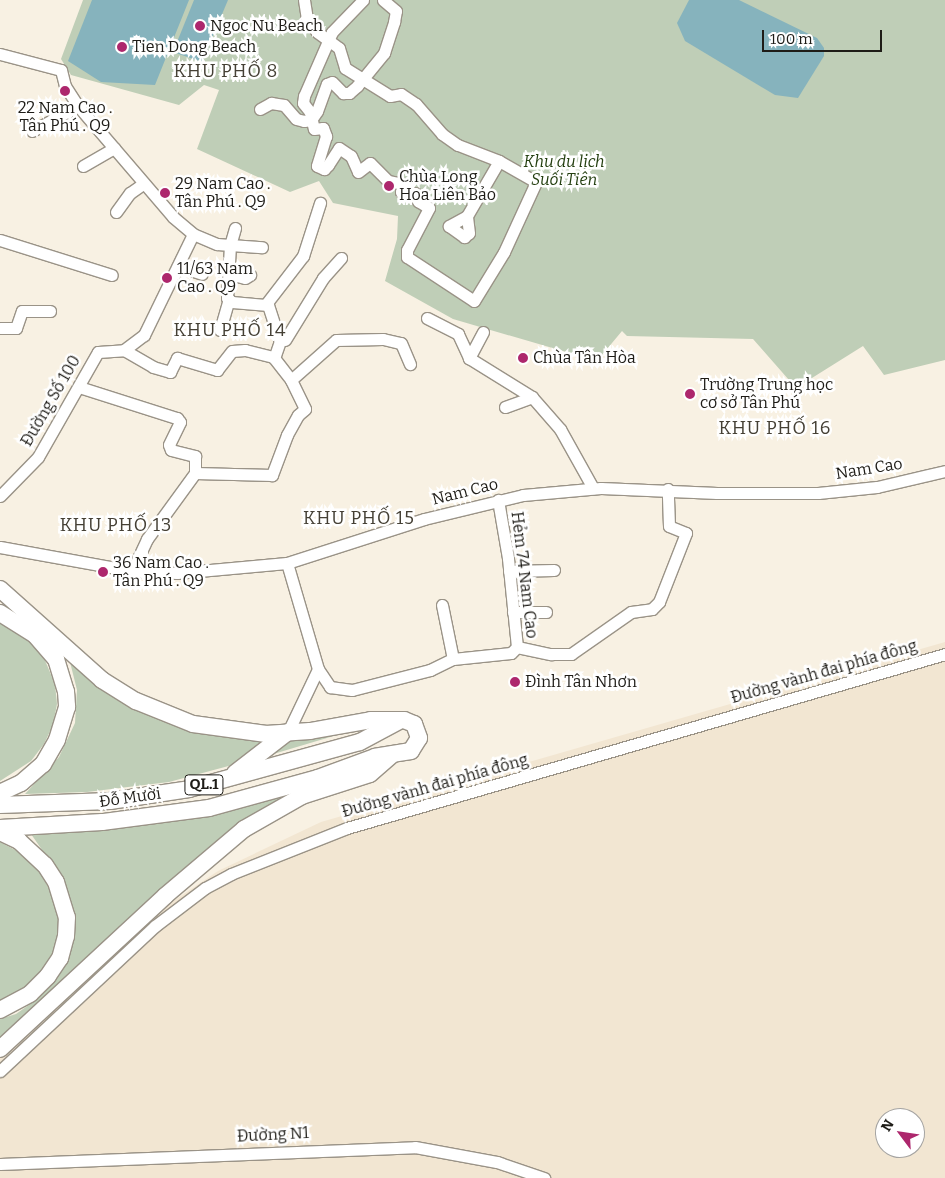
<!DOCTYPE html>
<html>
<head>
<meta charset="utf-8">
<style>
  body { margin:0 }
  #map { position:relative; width:945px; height:1178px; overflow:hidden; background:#f8f1e3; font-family:Bitter,serif }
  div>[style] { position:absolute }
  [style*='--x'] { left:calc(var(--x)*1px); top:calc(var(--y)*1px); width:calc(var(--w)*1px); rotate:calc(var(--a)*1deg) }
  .industrial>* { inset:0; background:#f2e6d2 }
  .green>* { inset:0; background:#bfceb7 }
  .water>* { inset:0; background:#86b3bd }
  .roads { filter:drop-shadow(1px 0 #9a9387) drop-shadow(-1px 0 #9a9387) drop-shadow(0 1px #9a9387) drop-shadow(0 -1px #9a9387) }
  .minor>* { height:11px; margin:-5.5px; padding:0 5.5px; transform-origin:5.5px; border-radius:5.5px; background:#fff }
  .highway>* { height:16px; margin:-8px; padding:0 8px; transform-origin:8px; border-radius:8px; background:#fff }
  .dots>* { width:14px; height:14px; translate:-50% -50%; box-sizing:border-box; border:2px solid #fff; border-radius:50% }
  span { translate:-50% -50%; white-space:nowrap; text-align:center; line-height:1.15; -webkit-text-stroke:5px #fff; paint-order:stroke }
  .shield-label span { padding:1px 4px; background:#fff; border:1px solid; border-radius:4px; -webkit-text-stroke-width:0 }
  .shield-label { font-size:15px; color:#1e1c17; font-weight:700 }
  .poi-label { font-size:16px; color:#1e1c17 }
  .left { translate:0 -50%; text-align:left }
  .park-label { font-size:16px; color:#243f10; font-style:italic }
  .street-label { font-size:16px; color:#1e1c17 }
  .neighbourhood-label { font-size:18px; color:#454035; letter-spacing:1px }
  .north { position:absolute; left:875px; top:1108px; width:50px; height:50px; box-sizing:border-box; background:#fff; border:1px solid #a5a4a2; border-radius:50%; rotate:301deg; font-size:14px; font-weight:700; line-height:20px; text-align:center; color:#1e1c17 }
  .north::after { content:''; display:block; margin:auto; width:18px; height:22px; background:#ad276d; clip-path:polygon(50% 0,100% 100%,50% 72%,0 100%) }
  .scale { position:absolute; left:762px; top:30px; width:120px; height:22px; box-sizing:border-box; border:2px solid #1e1c17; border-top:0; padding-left:6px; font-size:15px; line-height:18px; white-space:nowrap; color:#1e1c17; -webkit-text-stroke:4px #fff; paint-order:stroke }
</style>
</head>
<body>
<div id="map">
  <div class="industrial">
    <i style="clip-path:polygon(evenodd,945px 642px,945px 1178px,0 1178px,0 1056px,166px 906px,218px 871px,321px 822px,945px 642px,885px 1118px,915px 1118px,915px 1148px,885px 1148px,885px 1118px)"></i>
  </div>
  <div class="green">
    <i style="clip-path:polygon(83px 0,945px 0,945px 360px,884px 375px,863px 346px,796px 388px,753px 339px,627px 336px,622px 331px,597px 361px,453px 319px,385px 281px,397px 239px,398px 216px,333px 203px,319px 181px,290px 192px,197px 149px,219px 90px,204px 85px,179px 105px,71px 75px,61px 59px)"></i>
    <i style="clip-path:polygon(0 620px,14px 627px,41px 651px,55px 684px,57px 704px,53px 725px,44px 744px,31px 761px,0 781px)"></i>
    <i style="clip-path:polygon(69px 658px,121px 696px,274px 738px,236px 764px,169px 782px,87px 792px,25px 794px,59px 757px,75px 723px,77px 690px)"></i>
    <i style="clip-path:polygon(367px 726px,260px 758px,288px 738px)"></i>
    <i style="clip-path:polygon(308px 786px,251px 817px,213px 844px,0 1041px,0 1019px,16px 1014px,33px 1002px,48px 988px,68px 958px,56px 870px,31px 834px)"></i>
    <i style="clip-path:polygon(0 842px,25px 855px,39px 869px,58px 907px,60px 924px,59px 943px,52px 961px,27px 989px,0 1003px)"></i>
  </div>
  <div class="water">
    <i style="clip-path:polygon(92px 0,189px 0,155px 85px,101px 82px,68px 61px)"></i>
    <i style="clip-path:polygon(194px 0,228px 0,202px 62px,173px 52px)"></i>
    <i style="clip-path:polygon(689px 0,739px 0,817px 38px,824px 48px,824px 56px,798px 98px,775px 95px,685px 41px,677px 23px)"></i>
  </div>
  <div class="roads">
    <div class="minor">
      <i style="--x:304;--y:0;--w:19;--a:81"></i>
      <i style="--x:307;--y:19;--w:16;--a:52"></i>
      <i style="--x:317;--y:32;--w:27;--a:36"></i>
      <i style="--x:339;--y:48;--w:21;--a:73"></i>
      <i style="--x:345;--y:68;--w:53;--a:31.9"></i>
      <i style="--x:390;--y:96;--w:11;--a:-10"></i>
      <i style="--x:401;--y:94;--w:18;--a:34"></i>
      <i style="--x:416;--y:104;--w:40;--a:49"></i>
      <i style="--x:442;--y:134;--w:19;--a:35"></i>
      <i style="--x:458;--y:145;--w:44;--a:21.3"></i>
      <i style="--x:363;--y:0;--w:45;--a:134.1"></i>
      <i style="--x:332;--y:32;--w:70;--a:113.6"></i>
      <i style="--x:304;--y:96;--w:7;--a:98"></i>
      <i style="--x:303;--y:103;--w:11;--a:52"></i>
      <i style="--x:310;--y:112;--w:17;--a:77"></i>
      <i style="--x:314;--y:129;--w:9;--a:-6"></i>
      <i style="--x:323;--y:128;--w:9;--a:69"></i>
      <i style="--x:326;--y:136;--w:31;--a:107"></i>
      <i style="--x:317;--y:166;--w:8;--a:23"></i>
      <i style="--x:324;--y:169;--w:6;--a:-45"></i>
      <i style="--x:328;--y:165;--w:20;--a:-57"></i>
      <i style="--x:339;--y:148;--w:14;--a:34"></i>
      <i style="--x:351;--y:156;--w:17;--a:66"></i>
      <i style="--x:358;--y:172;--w:15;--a:-37"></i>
      <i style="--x:370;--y:163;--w:25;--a:45"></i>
      <i style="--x:388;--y:181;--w:15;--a:11"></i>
      <i style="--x:403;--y:184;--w:8;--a:104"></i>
      <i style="--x:401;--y:192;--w:14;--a:4"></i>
      <i style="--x:415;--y:193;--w:9;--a:69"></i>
      <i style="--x:418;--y:201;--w:13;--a:32"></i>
      <i style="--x:429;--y:208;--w:47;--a:117.6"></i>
      <i style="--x:407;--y:250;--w:7;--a:90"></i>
      <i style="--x:407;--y:257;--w:80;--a:33.3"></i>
      <i style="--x:474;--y:301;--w:57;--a:-58.5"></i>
      <i style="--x:504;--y:252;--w:77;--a:-65.4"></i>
      <i style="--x:536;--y:182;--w:43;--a:-150.4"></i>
      <i style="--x:499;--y:161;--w:64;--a:120.2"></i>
      <i style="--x:467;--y:216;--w:21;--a:151"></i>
      <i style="--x:449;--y:226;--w:19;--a:36"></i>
      <i style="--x:464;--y:237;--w:6;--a:-39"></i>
      <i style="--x:469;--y:233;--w:17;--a:-97"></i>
      <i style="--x:0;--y:54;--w:63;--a:14.7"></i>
      <i style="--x:61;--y:70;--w:16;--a:76"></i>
      <i style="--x:65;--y:86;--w:24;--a:57"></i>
      <i style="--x:78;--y:106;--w:146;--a:49.4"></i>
      <i style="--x:173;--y:217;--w:26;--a:40"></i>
      <i style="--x:193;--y:234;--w:26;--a:23"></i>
      <i style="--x:217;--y:244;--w:13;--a:4"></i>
      <i style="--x:230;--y:245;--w:53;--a:93.2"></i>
      <i style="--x:227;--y:298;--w:6;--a:39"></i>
      <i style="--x:232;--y:302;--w:36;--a:5"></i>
      <i style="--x:268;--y:305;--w:38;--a:72"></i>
      <i style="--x:280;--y:341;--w:18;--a:109"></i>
      <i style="--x:274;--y:358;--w:28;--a:52"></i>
      <i style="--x:291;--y:380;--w:32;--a:64"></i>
      <i style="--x:305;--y:409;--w:9;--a:139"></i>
      <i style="--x:298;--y:415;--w:23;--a:119"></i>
      <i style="--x:287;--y:435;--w:43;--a:110.6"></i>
      <i style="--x:272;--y:475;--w:77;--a:-178.5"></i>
      <i style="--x:195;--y:473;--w:82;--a:126"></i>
      <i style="--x:147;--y:539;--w:35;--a:115"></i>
      <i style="--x:260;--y:109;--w:13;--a:-29"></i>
      <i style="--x:271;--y:103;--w:13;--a:9"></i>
      <i style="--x:284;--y:105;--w:18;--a:49"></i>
      <i style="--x:296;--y:119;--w:8;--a:14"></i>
      <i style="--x:304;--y:121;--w:7;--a:-8"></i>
      <i style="--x:311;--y:120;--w:11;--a:-56"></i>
      <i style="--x:317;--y:111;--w:29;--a:-70"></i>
      <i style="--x:327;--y:84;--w:5;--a:-22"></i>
      <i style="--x:332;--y:82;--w:16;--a:45"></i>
      <i style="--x:343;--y:93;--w:6;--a:0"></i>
      <i style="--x:349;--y:93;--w:11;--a:-41"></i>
      <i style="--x:357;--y:86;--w:43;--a:-50.7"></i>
      <i style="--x:384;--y:53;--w:33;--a:-72"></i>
      <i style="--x:394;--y:22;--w:11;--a:-80"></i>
      <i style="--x:396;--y:11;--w:17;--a:-140"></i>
      <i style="--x:32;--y:131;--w:52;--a:-28.5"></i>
      <i style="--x:83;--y:166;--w:36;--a:-30"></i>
      <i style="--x:116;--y:212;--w:24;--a:-54"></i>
      <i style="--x:130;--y:193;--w:16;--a:-35"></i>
      <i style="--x:235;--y:228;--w:18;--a:106"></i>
      <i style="--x:230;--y:245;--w:32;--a:4"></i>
      <i style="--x:0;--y:240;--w:117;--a:17.4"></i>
      <i style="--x:178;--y:266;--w:25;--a:18"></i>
      <i style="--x:229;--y:274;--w:16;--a:14"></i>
      <i style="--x:245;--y:278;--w:6;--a:-31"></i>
      <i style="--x:266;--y:304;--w:61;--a:-52.4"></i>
      <i style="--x:303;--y:256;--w:56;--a:-72.2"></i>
      <i style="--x:427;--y:318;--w:35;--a:27"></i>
      <i style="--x:458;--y:334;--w:26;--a:65"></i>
      <i style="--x:0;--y:328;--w:16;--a:0"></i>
      <i style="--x:16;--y:328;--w:18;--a:-71"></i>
      <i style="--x:22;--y:311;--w:28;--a:0"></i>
      <i style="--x:220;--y:330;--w:32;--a:-74"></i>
      <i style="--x:483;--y:332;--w:30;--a:118"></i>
      <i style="--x:469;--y:358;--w:74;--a:31.8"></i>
      <i style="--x:532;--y:397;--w:43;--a:48.8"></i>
      <i style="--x:560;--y:429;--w:68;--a:60.8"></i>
      <i style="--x:285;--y:340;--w:73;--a:-58.5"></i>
      <i style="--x:323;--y:278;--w:27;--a:-48"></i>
      <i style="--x:124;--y:350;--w:34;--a:30"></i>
      <i style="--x:153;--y:367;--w:18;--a:16"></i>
      <i style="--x:170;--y:372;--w:16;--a:-63"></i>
      <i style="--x:177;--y:358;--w:42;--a:16.7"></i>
      <i style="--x:217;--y:370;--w:24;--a:-52"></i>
      <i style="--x:232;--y:351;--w:13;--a:-4"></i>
      <i style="--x:245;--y:350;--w:30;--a:14"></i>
      <i style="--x:291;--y:380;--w:60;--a:-41.6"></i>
      <i style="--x:336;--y:340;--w:47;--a:-1.2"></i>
      <i style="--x:383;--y:339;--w:18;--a:13"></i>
      <i style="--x:401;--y:343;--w:23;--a:67"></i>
      <i style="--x:79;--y:387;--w:103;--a:17.6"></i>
      <i style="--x:177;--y:418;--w:5;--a:53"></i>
      <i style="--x:180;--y:422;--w:25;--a:116"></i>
      <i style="--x:169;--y:445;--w:5;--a:68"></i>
      <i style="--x:171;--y:450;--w:25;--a:14"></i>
      <i style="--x:195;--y:456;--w:17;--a:90"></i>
      <i style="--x:505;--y:407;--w:29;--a:-20"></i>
      <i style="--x:0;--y:496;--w:54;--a:-45.7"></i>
      <i style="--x:38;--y:457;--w:121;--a:-60.3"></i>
      <i style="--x:98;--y:352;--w:26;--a:-4"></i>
      <i style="--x:124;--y:350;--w:25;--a:-37"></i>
      <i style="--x:144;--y:335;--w:112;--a:-64.1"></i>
      <i style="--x:0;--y:547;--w:134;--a:10.3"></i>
      <i style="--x:132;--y:571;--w:45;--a:2.5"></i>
      <i style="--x:177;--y:573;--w:110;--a:-5.2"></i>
      <i style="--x:287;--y:563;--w:144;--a:-17.8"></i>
      <i style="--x:424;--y:519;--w:102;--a:-13.6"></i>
      <i style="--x:523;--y:495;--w:78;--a:-5.1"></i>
      <i style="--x:601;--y:488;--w:116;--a:2.5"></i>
      <i style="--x:717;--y:493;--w:101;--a:0"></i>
      <i style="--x:818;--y:493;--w:59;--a:-5.8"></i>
      <i style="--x:877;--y:487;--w:70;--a:-13.2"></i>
      <i style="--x:287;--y:563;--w:110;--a:73.7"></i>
      <i style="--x:318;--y:669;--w:70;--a:115.5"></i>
      <i style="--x:509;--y:571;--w:45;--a:-1.3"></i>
      <i style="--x:442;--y:605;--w:55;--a:78.5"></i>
      <i style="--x:513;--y:612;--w:33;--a:0"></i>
      <i style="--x:517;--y:647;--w:35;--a:12"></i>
      <i style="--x:551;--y:654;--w:20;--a:0"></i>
      <i style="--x:571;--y:654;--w:73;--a:-35"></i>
      <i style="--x:631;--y:612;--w:21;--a:-8"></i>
      <i style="--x:652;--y:609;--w:10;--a:-45"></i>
      <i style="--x:659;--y:602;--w:74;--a:-68.6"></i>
      <i style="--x:686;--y:533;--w:18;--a:-158"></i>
      <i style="--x:669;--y:526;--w:37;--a:-92"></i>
      <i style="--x:318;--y:669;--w:22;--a:56"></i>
      <i style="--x:330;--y:687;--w:22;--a:8"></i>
      <i style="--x:352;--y:690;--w:81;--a:-14.4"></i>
      <i style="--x:430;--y:670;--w:25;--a:-26"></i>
      <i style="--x:453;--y:659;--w:58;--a:-5.9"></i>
      <i style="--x:511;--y:653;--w:8;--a:-45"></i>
      <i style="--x:517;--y:647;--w:89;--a:-95.8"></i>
      <i style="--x:508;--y:558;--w:59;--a:-99.8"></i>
      <i style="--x:0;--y:1071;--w:212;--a:-43.1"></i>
      <i style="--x:155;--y:926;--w:63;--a:-37.2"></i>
      <i style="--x:205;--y:888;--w:30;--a:-28"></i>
      <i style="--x:231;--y:874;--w:125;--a:-21.6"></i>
      <i style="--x:347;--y:828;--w:623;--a:-16.22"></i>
      <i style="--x:0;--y:1164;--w:415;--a:-2.3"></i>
      <i style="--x:415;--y:1147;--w:83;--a:10.4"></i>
      <i style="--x:497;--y:1162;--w:50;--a:18.8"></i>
    </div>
    <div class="highway">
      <i style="--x:0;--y:589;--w:137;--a:41.7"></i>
      <i style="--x:102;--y:680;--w:40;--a:32"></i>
      <i style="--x:136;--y:701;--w:61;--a:22"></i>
      <i style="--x:193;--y:724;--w:74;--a:7.8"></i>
      <i style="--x:266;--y:734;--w:44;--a:-3.9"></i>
      <i style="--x:310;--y:731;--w:62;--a:-10.2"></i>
      <i style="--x:371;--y:720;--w:33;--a:0"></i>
      <i style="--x:404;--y:720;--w:11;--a:22"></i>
      <i style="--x:414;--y:724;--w:15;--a:70"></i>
      <i style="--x:419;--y:738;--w:15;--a:122"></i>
      <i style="--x:411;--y:751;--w:36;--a:171"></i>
      <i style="--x:375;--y:757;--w:61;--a:159.8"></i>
      <i style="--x:318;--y:778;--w:113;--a:164.6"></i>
      <i style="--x:209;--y:808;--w:108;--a:172.5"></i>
      <i style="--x:102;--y:822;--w:102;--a:176.6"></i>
      <i style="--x:0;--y:613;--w:41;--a:32.2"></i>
      <i style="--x:35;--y:635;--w:32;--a:49"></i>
      <i style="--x:56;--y:659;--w:34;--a:73"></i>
      <i style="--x:66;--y:691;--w:16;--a:86"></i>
      <i style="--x:67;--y:707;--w:34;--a:107"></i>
      <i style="--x:57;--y:740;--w:28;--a:120"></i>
      <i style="--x:43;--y:764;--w:29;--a:139"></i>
      <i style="--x:21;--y:783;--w:23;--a:155"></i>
      <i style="--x:235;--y:773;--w:67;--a:-37.7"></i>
      <i style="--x:0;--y:805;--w:110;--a:-2.1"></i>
      <i style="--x:110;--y:801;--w:80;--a:-8.6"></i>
      <i style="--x:189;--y:789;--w:177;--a:-15.4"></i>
      <i style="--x:360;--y:742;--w:44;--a:-28.3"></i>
      <i style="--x:0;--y:832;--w:21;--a:25"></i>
      <i style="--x:19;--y:841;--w:35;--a:43"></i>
      <i style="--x:45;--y:865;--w:20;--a:57"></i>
      <i style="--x:56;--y:882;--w:37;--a:73"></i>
      <i style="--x:67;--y:917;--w:19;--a:93"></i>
      <i style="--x:66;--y:936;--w:23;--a:105"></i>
      <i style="--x:60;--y:958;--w:22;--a:124"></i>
      <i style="--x:48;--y:976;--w:25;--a:135"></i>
      <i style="--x:30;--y:994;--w:34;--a:152"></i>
      <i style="--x:0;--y:1049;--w:225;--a:-42.8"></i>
      <i style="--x:165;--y:896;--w:104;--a:-40.3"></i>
      <i style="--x:244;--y:829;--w:67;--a:-29.6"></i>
      <i style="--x:302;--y:796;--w:71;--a:-17.9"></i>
      <i style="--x:370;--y:774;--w:30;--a:-41"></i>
    </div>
  </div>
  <div class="dots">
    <i style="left:200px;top:26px;background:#ad276d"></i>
    <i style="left:122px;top:47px;background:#ad276d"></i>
    <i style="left:65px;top:91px;background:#ad276d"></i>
    <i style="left:389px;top:186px;background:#ad276d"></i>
    <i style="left:165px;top:193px;background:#ad276d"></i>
    <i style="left:167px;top:278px;background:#ad276d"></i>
    <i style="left:523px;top:358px;background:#ad276d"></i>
    <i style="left:690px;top:394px;background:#ad276d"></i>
    <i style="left:103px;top:572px;background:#ad276d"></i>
    <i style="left:515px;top:682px;background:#ad276d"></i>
  </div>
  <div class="shield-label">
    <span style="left:204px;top:785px">QL.1</span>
  </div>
  <div class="poi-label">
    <span class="left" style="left:210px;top:26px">Ngoc Nu Beach</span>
    <span class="left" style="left:132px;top:47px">Tien Dong Beach</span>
    <span style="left:65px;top:117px">22 Nam Cao .<br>Tân Phú . Q9</span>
    <span class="left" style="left:399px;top:186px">Chùa Long<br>Hoa Liên Bảo</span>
    <span class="left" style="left:175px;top:193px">29 Nam Cao .<br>Tân Phú . Q9</span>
    <span class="left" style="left:177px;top:278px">11/63 Nam<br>Cao . Q9</span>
    <span class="left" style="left:533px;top:358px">Chùa Tân Hòa</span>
    <span class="left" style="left:700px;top:394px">Trường Trung học<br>cơ sở Tân Phú</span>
    <span class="left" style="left:113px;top:572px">36 Nam Cao .<br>Tân Phú . Q9</span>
    <span class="left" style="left:525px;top:682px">Đình Tân Nhơn</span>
  </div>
  <div class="park-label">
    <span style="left:564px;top:171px">Khu du lịch<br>Suối Tiên</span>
  </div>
  <div class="street-label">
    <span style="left:51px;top:401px;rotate:-60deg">Đường Số 100</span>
    <span style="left:869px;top:469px;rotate:-9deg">Nam Cao</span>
    <span style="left:465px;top:492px;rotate:-14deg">Nam Cao</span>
    <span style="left:524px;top:575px;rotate:83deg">Hẻm 74 Nam Cao</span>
    <span style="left:824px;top:672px;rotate:-16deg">Đường vành đai phía đông</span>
    <span style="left:435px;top:786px;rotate:-16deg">Đường vành đai phía đông</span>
    <span style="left:130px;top:798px;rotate:-8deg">Đỗ Mười</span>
    <span style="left:273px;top:1135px;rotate:-3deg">Đường N1</span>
  </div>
  <div class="neighbourhood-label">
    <span style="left:226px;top:71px">KHU PHỐ 8</span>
    <span style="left:230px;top:330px">KHU PHỐ 14</span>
    <span style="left:775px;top:428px">KHU PHỐ 16</span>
    <span style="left:359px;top:518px">KHU PHỐ 15</span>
    <span style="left:116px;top:525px">KHU PHỐ 13</span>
  </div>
  <div class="north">N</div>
  <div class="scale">100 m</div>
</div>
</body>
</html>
